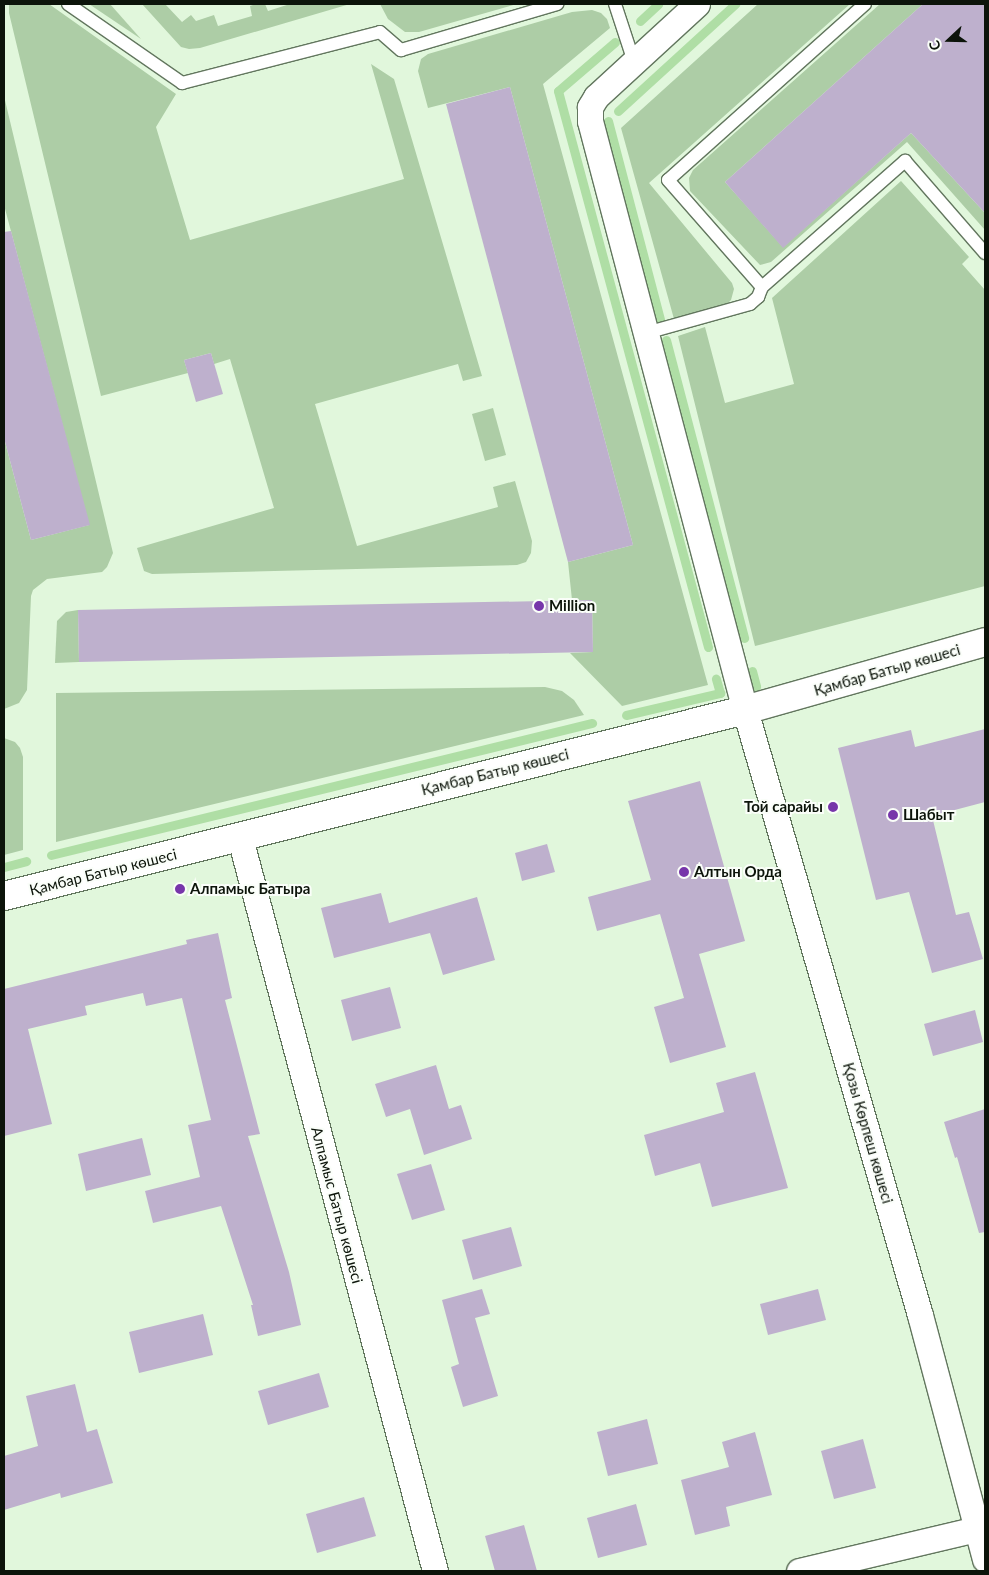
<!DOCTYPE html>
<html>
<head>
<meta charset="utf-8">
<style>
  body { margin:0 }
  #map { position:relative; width:989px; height:1575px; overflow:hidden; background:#e1f7dc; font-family:Lato,sans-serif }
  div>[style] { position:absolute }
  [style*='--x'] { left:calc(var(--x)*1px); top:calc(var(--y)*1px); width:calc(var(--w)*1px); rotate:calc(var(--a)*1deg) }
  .green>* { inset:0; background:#adcda6 }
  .stream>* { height:9px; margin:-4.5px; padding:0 4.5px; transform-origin:4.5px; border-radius:4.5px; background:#afdea5 }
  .building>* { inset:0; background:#beb0cd }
  .roads { filter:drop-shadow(1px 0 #62765e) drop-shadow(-1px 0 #62765e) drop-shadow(0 1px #62765e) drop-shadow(0 -1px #62765e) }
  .lane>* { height:12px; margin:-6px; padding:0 6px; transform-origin:6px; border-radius:6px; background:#fff }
  .street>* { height:25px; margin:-12.5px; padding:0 12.5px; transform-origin:12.5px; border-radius:12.5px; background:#fff }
  .secondary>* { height:28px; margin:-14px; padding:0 14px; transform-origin:14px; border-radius:14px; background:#fff }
  .dots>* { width:14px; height:14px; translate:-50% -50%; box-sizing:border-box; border:2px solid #fafef9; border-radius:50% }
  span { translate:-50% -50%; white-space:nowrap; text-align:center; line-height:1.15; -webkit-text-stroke:4px #fafef9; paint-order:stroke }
  .poi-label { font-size:15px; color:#0c140a; font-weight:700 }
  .left { translate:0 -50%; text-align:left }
  .right { translate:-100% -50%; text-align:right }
  .street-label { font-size:15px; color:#0c140a }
  .frame { position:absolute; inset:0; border:5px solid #0c140a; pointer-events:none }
  .north { position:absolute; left:924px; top:15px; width:50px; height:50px; -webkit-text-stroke:4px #fafef9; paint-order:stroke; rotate:249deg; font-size:14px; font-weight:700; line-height:20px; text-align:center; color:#0c140a }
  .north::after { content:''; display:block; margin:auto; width:18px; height:22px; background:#0c140a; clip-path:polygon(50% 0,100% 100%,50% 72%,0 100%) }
</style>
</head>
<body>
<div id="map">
  <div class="green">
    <i style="clip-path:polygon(9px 4px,49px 4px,176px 94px,156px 127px,190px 240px,404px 179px,371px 64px,394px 79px,482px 376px,463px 381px,458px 364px,315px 404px,357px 546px,498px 507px,493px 487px,515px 481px,532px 541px,531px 553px,526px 562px,517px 565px,152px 574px,144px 571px,137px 548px,274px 508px,230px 359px,214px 364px,211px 353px,184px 360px,188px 373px,101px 396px,9px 13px)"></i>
    <i style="clip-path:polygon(89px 4px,110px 4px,141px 39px)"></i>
    <i style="clip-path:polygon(142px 4px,165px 4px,182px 22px,191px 15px,196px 21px,214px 15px,218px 26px,252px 16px,250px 6px,256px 4px,265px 4px,268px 11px,290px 4px,350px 4px,200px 48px,189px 49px,181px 47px)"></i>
    <i style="clip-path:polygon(380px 4px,517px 4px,419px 32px,405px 32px,388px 19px)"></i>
    <i style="clip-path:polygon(758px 4px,850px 4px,649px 183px,732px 283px,734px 289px,731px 300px,727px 304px,674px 319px,621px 128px)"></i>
    <i style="clip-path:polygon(880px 4px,923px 4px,725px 182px,783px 247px,911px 133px,985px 213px,985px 230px,907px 142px,771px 262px,760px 265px,690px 191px,689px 178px,693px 170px)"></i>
    <i style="clip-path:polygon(592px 10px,601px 13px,607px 19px,610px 28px,543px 84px,708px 685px,622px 706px,570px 653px,593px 652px,592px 600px,572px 600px,568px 562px,633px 545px,510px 87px,428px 108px,418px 71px,421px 59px,428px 54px,572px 12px)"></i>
    <i style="clip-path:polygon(4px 96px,113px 553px,107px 567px,102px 572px,47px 579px,33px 590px,31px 596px,27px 690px,19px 703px,4px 709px,4px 438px,31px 540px,89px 525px,4px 205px)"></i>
    <i style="clip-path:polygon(901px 181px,969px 257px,962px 264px,985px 290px,985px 586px,755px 646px,678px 336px,705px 327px,725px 403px,794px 384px,772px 298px)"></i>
    <i style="clip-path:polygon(493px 408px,506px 455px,485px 461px,472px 414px)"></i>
    <i style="clip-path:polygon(78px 610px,79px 662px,55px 663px,57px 621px,66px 612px)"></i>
    <i style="clip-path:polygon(545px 687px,562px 691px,574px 700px,584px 715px,56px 842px,56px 693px)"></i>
    <i style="clip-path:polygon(4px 738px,15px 742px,20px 748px,23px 757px,23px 850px,4px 855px)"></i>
  </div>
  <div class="stream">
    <i style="--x:640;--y:21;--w:25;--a:-43"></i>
    <i style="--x:615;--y:42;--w:75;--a:139.3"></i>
    <i style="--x:558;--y:91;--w:576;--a:74.9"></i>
    <i style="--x:618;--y:111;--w:159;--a:-42.4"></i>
    <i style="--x:608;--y:121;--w:205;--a:75.3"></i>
    <i style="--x:666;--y:340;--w:308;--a:75.3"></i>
    <i style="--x:752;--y:671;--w:16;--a:75"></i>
    <i style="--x:626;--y:715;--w:97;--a:-13.2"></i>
    <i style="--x:720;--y:693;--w:15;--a:-106"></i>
    <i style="--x:51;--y:855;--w:557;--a:-13.71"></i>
    <i style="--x:4;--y:867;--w:23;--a:-15"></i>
  </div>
  <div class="building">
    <i style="clip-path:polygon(923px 4px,985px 4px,985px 213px,911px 133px,783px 248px,725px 182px)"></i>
    <i style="clip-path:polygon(510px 87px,633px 545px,568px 562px,446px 104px)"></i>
    <i style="clip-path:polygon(11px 231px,90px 525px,31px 540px,4px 438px,4px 232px)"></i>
    <i style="clip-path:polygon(211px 353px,223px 394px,196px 402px,184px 360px)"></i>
    <i style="clip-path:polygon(592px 600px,593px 652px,79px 662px,78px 610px)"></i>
    <i style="clip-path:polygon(985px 729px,985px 802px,932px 816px,956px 915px,969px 912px,983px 959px,932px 973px,909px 892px,876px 900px,838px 748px,911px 730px,915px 747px)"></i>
    <i style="clip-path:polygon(700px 781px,745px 941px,699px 954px,726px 1047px,670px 1063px,654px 1007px,684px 998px,660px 914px,597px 931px,588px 897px,651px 880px,628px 801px)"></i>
    <i style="clip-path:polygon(547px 844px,555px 872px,522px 881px,515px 853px)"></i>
    <i style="clip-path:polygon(381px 893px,389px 923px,477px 897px,495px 960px,443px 975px,430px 933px,334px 958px,321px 908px)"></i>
    <i style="clip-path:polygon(218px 933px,232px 998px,225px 1000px,260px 1134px,248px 1136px,289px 1272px,301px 1325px,258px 1336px,251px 1305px,253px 1305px,221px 1206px,153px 1223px,145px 1191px,200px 1177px,188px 1125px,211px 1120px,182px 998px,146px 1006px,143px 993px,85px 1006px,87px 1015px,28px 1029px,52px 1124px,4px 1136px,4px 989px,187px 944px,186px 940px)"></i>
    <i style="clip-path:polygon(390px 987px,401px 1028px,352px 1041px,341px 1000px)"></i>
    <i style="clip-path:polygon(975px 1010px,983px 1042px,933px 1056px,924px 1024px)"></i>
    <i style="clip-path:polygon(436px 1065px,449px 1109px,461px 1105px,472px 1139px,424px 1155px,410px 1109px,386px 1117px,375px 1084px)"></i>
    <i style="clip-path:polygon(755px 1072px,788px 1188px,712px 1207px,700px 1163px,655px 1176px,644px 1135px,724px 1112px,716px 1083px)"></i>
    <i style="clip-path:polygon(985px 1109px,985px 1232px,979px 1233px,957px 1157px,955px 1158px,944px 1122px)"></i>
    <i style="clip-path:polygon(142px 1138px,151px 1175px,86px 1191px,78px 1154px)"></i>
    <i style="clip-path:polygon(431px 1164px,445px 1210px,412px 1220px,397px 1174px)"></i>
    <i style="clip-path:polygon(511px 1227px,522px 1266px,473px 1280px,462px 1240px)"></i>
    <i style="clip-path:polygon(482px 1289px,490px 1314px,475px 1318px,498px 1396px,463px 1407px,451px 1367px,459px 1364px,442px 1300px)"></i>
    <i style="clip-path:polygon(818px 1289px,826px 1320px,768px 1335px,760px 1304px)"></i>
    <i style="clip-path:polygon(203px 1314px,213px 1355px,139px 1373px,129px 1332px)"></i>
    <i style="clip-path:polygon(319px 1373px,329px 1407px,268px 1425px,258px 1391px)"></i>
    <i style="clip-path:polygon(75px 1384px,87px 1432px,97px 1429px,113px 1483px,61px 1498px,60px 1493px,4px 1510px,4px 1456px,38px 1446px,26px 1396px)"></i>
    <i style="clip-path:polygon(647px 1419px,658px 1464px,608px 1476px,597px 1432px)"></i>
    <i style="clip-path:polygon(755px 1432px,772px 1495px,726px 1507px,730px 1526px,695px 1535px,681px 1480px,729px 1467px,722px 1442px)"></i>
    <i style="clip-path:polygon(863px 1439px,876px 1488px,834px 1499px,821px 1451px)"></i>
    <i style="clip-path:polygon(364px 1497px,376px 1536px,317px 1553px,306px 1514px)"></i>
    <i style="clip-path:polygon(636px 1504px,647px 1545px,598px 1558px,587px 1518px)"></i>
    <i style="clip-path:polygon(524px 1525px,537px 1571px,495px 1571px,485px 1536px)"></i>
  </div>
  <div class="roads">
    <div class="lane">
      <i style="--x:68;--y:4;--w:139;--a:34.7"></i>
      <i style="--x:182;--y:83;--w:204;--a:-14.4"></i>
      <i style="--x:380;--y:32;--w:28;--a:41"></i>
      <i style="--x:401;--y:50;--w:163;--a:-16.4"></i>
      <i style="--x:615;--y:4;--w:61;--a:71.9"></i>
      <i style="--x:865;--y:4;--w:264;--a:138.2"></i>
      <i style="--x:668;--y:180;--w:142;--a:48.7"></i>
      <i style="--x:762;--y:287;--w:191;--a:-41.4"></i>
      <i style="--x:905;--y:161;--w:122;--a:49"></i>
      <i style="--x:646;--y:333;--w:108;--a:-15.6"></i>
      <i style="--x:750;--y:304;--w:11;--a:-41"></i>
      <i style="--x:758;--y:297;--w:11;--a:-68"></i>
    </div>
    <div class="street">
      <i style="--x:697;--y:4;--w:137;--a:137.4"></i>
      <i style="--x:596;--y:97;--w:12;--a:121"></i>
      <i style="--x:590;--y:107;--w:14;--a:90"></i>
      <i style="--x:590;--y:121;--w:609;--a:75.26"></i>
      <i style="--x:745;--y:710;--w:630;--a:73.87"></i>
      <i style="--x:920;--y:1315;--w:253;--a:75.1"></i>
      <i style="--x:240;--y:838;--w:758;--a:75.1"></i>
      <i style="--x:799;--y:1571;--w:191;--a:-13.3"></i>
    </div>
    <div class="secondary">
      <i style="--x:4;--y:896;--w:764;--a:-14.09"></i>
      <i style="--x:745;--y:710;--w:249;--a:-15.8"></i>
    </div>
  </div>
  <div class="dots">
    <i style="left:539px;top:606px;background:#7736aa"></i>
    <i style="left:833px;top:807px;background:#7736aa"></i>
    <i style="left:893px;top:815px;background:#7736aa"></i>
    <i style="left:684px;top:872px;background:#7736aa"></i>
    <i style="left:180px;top:889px;background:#7736aa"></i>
  </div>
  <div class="poi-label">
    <span class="left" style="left:549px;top:606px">Million</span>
    <span class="right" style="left:823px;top:807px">Той сарайы</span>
    <span class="left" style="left:903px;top:815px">Шабыт</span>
    <span class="left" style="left:694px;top:872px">Алтын Орда</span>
    <span class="left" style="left:190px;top:889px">Алпамыс Батыра</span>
  </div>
  <div class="street-label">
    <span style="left:887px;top:670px;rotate:-16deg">Қамбар Батыр көшесі</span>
    <span style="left:495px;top:772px;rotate:-14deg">Қамбар Батыр көшесі</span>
    <span style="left:103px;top:872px;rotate:-14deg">Қамбар Батыр көшесі</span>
    <span style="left:868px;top:1133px;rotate:74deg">Қозы Көрпеш көшесі</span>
    <span style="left:337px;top:1205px;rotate:75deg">Алпамыс Батыр көшесі</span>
  </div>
  <div class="frame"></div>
  <div class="north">С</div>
</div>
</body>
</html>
